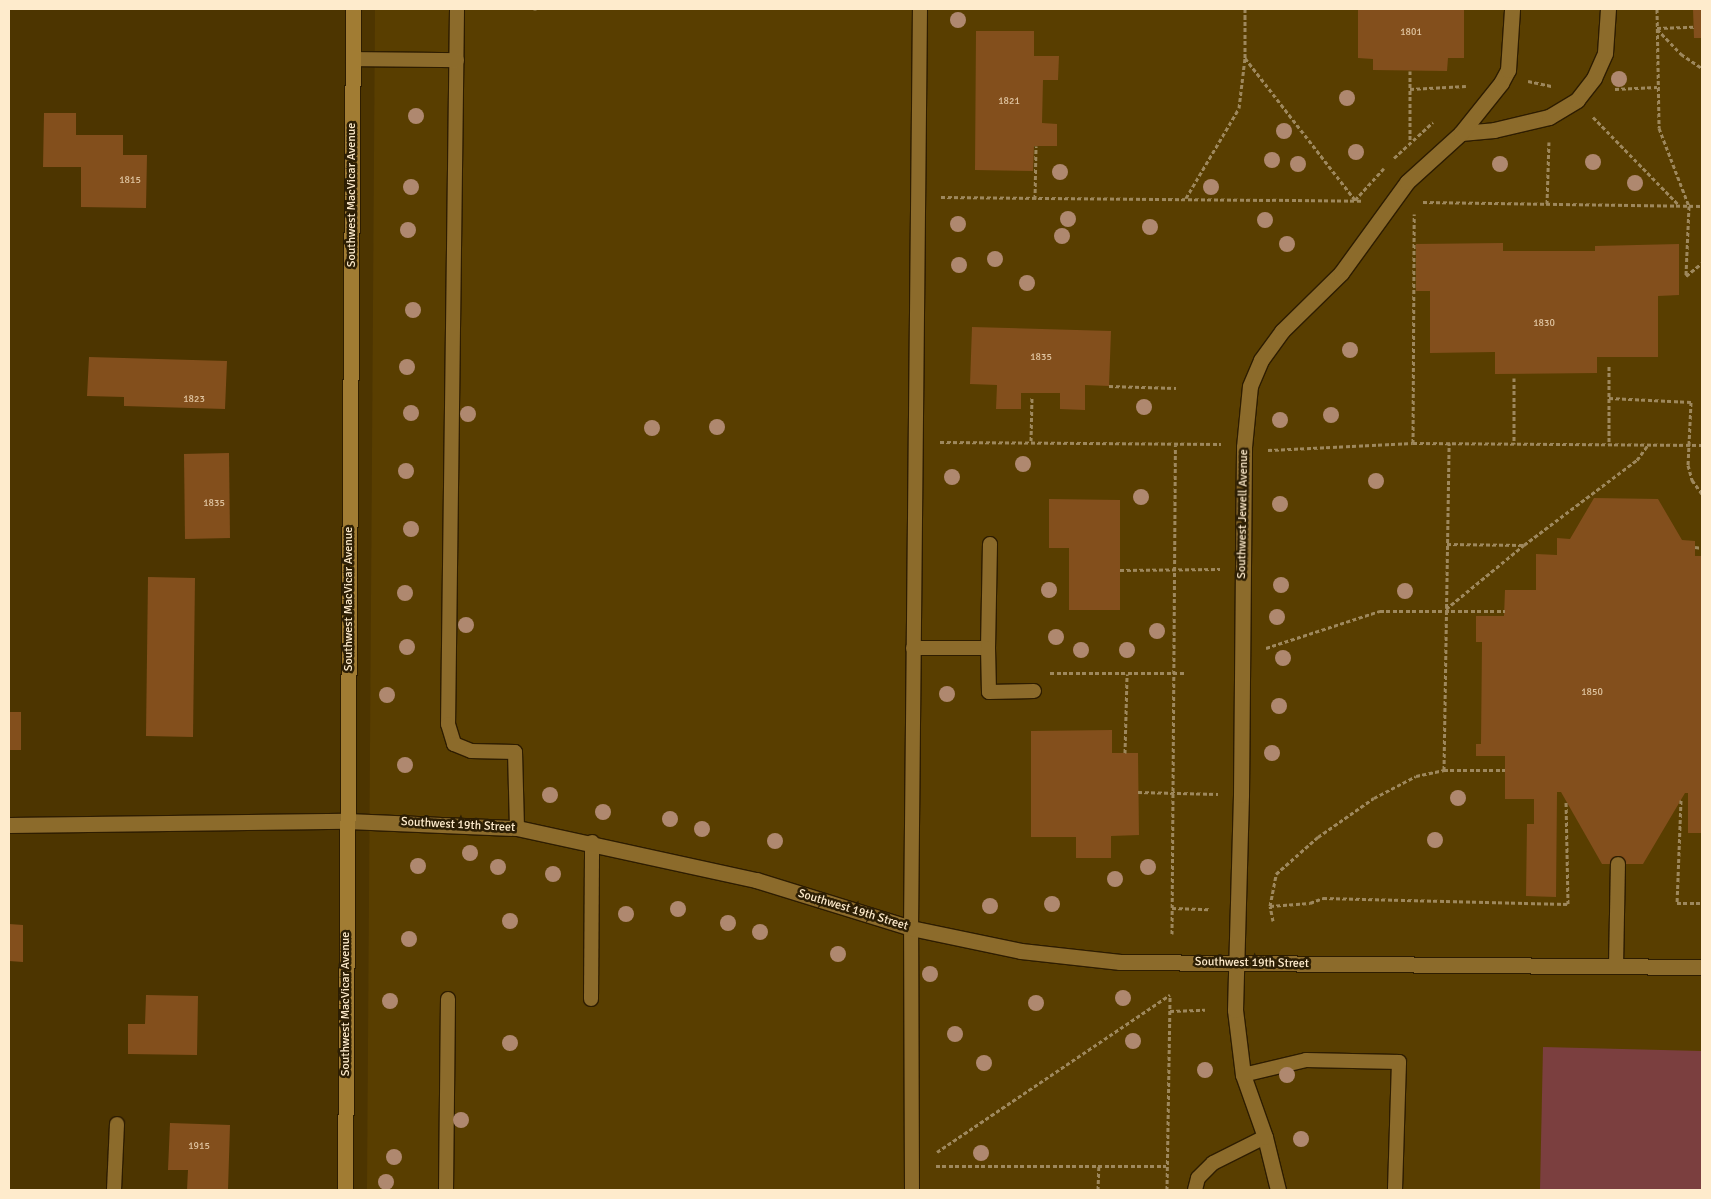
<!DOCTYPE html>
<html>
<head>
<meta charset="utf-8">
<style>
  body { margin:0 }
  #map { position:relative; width:1711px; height:1199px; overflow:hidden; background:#4d3500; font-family:Signika,sans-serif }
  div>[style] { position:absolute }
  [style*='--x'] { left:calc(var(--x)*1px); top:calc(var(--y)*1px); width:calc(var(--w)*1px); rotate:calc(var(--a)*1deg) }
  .built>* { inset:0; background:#593e00 }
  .green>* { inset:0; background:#7b3f3f }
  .building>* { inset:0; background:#834f1c }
  .path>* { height:3px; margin-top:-1.5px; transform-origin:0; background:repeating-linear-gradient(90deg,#9e885d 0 4px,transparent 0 6.5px) }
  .roads { filter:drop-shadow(1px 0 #2e1d00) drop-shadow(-1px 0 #2e1d00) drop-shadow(0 1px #2e1d00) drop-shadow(0 -1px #2e1d00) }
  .lane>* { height:14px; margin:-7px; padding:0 7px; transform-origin:7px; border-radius:7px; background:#8c6b2b }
  .street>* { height:15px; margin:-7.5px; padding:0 7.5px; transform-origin:7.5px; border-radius:7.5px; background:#8c6b2b }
  .secondary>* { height:15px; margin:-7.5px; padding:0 7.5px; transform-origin:7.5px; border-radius:7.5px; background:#a17c33 }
  .trees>* { width:16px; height:16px; margin:-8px; border-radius:50%; background:#af886f }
  span { translate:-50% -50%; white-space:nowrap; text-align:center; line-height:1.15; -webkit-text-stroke:5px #2c1e04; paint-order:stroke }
  .number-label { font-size:10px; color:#dfc4a0 }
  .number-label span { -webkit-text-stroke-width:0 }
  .street-label { font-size:12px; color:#feebcc }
  .frame { position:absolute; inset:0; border:10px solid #feebcc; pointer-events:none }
</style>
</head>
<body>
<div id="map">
  <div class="built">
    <i style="clip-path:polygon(375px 9px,1702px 9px,1702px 1190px,367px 1190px)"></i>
  </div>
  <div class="green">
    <i style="clip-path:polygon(1543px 1047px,1702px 1051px,1702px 1190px,1540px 1190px)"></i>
  </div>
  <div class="building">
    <i style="clip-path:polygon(1358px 9px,1464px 9px,1464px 58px,1448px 58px,1447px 71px,1373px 70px,1373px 59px,1358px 58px)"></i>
    <i style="clip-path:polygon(1693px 9px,1702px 9px,1702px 38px,1694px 38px)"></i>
    <i style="clip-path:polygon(976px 31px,1034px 31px,1034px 56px,1059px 56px,1058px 80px,1043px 80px,1042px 123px,1057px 124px,1057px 146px,1034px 146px,1033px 171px,975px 170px)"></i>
    <i style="clip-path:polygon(44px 113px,76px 113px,76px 135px,123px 135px,123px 155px,147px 155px,146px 208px,81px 207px,81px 167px,43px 167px)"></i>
    <i style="clip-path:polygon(1503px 243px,1503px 251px,1595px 251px,1595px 246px,1679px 244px,1679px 295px,1658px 296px,1658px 357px,1597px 357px,1597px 373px,1495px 374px,1495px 352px,1430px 353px,1430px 291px,1416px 291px,1416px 244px)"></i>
    <i style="clip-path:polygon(972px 327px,1111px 331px,1109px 386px,1085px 385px,1085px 410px,1060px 409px,1060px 393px,1021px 393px,1021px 409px,996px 409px,997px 385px,970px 384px)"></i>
    <i style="clip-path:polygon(89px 357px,227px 361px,225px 409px,124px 406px,124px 397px,87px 396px)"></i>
    <i style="clip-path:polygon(229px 453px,230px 538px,185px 539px,184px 454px)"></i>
    <i style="clip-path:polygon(1594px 498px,1658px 499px,1682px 540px,1695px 541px,1695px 556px,1702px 556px,1702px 833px,1688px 833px,1688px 793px,1685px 793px,1643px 864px,1602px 864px,1561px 792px,1557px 792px,1556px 897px,1526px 896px,1527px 824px,1534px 824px,1534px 799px,1505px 799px,1505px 756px,1476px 756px,1476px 744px,1481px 744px,1482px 642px,1476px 642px,1476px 616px,1504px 616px,1505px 590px,1536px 590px,1536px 554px,1557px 555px,1557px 538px,1570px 539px)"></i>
    <i style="clip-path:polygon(1049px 499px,1120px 500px,1120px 610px,1069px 610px,1069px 548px,1049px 548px)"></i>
    <i style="clip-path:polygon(148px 577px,195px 578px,193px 737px,146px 736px)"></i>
    <i style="clip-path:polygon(9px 712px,21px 712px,21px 750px,9px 750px)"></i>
    <i style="clip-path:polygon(1112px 730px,1112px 753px,1138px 753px,1139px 835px,1111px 836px,1111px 858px,1076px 858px,1076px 837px,1031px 837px,1031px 731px)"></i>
    <i style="clip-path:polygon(9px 924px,23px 925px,23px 962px,9px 961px)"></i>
    <i style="clip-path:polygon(146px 995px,198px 996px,197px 1055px,128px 1054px,128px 1024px,145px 1024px)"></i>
    <i style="clip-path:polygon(170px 1123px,230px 1125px,228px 1190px,187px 1190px,188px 1170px,168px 1170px)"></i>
  </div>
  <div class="path">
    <i style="--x:535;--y:9;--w:1;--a:90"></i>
    <i style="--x:1657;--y:9;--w:119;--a:89"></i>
    <i style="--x:1659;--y:128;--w:84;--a:69"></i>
    <i style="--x:1689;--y:206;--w:70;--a:92.5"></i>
    <i style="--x:1686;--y:276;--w:21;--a:-39"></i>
    <i style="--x:1657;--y:28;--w:37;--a:-2"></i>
    <i style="--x:1657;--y:29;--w:35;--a:46"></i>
    <i style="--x:1681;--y:54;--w:25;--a:34"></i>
    <i style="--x:1245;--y:58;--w:180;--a:52.2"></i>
    <i style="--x:1355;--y:200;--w:43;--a:-47.8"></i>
    <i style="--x:1410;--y:71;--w:70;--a:90"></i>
    <i style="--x:1528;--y:81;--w:25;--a:12"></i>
    <i style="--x:1410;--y:89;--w:56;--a:-3.1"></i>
    <i style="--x:1615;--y:89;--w:42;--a:-2.7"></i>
    <i style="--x:1593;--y:117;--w:123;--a:45.7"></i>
    <i style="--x:1394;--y:158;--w:53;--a:-42.7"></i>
    <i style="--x:941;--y:197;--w:421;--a:0.5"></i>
    <i style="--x:1186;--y:198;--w:104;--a:-59.5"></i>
    <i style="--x:1239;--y:108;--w:50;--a:-83.2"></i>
    <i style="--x:1245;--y:58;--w:49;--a:-90"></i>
    <i style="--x:1035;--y:199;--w:53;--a:-88.9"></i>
    <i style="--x:1423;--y:202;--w:279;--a:0.8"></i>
    <i style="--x:1547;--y:204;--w:62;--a:-88.2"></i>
    <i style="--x:1609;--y:366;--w:78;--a:90"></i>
    <i style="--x:1514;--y:378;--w:66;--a:90"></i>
    <i style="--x:1109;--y:386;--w:67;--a:1.7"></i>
    <i style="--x:1609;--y:398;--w:82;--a:2.8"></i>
    <i style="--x:1691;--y:402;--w:63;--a:92.7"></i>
    <i style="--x:1688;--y:465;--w:16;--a:75"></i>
    <i style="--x:1692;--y:480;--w:17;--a:54"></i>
    <i style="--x:1031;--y:441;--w:45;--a:-88.7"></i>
    <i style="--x:940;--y:442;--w:281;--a:0.4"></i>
    <i style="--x:1413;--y:443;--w:229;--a:-89.7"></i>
    <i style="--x:1268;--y:450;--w:145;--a:-2.8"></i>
    <i style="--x:1413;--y:443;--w:289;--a:0.4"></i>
    <i style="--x:1447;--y:544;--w:77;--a:0.7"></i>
    <i style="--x:1695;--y:547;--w:7;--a:8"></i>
    <i style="--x:1120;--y:570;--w:100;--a:-0.6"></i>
    <i style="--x:1446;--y:609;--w:101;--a:-39.4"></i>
    <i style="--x:1524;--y:545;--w:141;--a:-37"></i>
    <i style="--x:1637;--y:460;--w:19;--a:-54"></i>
    <i style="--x:1266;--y:648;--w:120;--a:-18"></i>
    <i style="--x:1380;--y:611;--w:125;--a:0"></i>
    <i style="--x:1050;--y:673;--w:134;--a:0"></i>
    <i style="--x:1125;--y:753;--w:79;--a:-88.5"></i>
    <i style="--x:1444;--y:770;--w:327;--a:-89.1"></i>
    <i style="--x:1138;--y:792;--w:80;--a:1.4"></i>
    <i style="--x:1681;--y:800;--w:103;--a:92.2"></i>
    <i style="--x:1677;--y:903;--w:25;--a:0"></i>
    <i style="--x:1270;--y:906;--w:40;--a:-4.3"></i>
    <i style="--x:1310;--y:903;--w:14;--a:-21"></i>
    <i style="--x:1323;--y:898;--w:245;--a:1.4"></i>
    <i style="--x:1568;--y:904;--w:103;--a:-91.1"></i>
    <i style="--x:1172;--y:908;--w:37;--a:2"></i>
    <i style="--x:1273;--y:921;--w:15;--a:-101"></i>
    <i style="--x:1270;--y:906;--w:33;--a:-79"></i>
    <i style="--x:1276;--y:874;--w:56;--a:-41.4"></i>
    <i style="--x:1318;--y:837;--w:68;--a:-34.9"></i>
    <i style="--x:1374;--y:798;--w:47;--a:-27.6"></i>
    <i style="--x:1416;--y:776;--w:29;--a:-12"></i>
    <i style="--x:1444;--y:770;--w:61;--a:0"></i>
    <i style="--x:1172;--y:934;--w:489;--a:-89.6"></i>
    <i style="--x:1170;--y:1011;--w:35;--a:-2"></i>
    <i style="--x:937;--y:1152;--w:281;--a:-34"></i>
    <i style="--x:936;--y:1166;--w:230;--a:0"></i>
    <i style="--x:1098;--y:1190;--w:24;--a:-88"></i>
    <i style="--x:1167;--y:1190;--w:194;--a:-89.1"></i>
  </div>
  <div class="roads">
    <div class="lane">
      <i style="--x:457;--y:10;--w:714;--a:90.72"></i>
      <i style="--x:448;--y:724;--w:21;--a:73"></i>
      <i style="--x:454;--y:744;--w:18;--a:22"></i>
      <i style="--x:471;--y:751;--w:44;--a:1.3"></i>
      <i style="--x:515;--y:752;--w:76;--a:88.5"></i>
      <i style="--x:353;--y:59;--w:104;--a:0.6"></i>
      <i style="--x:913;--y:648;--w:75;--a:0"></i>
      <i style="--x:988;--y:648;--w:104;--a:-88.9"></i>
      <i style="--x:988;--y:648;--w:44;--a:88.7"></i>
      <i style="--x:989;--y:692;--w:45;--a:-1.3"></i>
      <i style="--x:1616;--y:966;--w:102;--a:-88.9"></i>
      <i style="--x:591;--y:999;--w:157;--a:-89.6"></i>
      <i style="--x:1243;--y:1075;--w:65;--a:-13.4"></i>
      <i style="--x:1306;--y:1060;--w:93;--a:1.2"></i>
      <i style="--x:1399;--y:1062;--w:128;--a:91.8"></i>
      <i style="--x:114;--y:1190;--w:66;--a:-87.4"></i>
      <i style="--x:446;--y:1190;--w:191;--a:-89.4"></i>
      <i style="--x:912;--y:1190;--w:262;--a:-90.2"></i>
      <i style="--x:911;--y:928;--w:919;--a:-89.44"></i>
      <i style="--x:1195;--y:1190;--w:12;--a:-76"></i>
      <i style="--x:1198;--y:1178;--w:21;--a:-45"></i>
      <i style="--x:1213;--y:1163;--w:58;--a:-26.6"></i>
    </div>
    <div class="street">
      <i style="--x:1461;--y:133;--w:33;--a:-5"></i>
      <i style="--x:1494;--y:130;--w:57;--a:-13.3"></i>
      <i style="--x:1549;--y:117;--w:33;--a:-31"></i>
      <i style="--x:1577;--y:100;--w:28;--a:-52"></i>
      <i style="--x:1594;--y:78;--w:27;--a:-66"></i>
      <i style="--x:1605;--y:53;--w:44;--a:-86.1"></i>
      <i style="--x:9;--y:825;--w:338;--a:-0.7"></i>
      <i style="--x:347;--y:821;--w:170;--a:2.4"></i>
      <i style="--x:517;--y:828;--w:245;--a:12.3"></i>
      <i style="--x:756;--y:880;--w:162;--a:17.2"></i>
      <i style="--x:911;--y:928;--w:112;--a:11.8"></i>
      <i style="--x:1021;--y:951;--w:100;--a:6.3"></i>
      <i style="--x:1120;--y:962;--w:582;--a:0.49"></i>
      <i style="--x:1278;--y:1190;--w:55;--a:-103.8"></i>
      <i style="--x:1265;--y:1137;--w:66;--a:-109.5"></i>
      <i style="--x:1243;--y:1075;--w:65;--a:-97"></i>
      <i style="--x:1235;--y:1010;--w:215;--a:-88.4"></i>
      <i style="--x:1241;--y:795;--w:348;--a:-89.5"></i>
      <i style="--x:1244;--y:447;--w:61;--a:-84.4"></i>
      <i style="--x:1250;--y:386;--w:28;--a:-67"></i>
      <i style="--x:1261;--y:360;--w:36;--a:-54"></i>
      <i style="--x:1282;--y:331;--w:83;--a:-44.5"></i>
      <i style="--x:1341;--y:273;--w:112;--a:-54"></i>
      <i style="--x:1407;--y:182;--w:73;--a:-42.2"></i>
      <i style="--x:1461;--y:133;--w:64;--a:-51.3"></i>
      <i style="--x:1501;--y:83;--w:15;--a:-62"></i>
      <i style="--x:1508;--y:70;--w:61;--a:-86.2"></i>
    </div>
    <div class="secondary">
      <i style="--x:345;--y:1190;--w:1181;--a:-89.61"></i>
    </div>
  </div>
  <div class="trees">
    <i style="left:958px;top:20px"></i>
    <i style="left:1619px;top:79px"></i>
    <i style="left:1347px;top:98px"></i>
    <i style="left:416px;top:116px"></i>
    <i style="left:1284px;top:131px"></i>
    <i style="left:1356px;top:152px"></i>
    <i style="left:1272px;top:160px"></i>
    <i style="left:1593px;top:162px"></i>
    <i style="left:1298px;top:164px"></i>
    <i style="left:1500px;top:164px"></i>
    <i style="left:1060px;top:172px"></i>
    <i style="left:1635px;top:183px"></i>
    <i style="left:411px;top:187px"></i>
    <i style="left:1211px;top:187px"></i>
    <i style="left:1068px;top:219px"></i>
    <i style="left:1265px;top:220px"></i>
    <i style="left:958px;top:224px"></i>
    <i style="left:1150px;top:227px"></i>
    <i style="left:408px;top:230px"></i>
    <i style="left:1062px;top:236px"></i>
    <i style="left:1287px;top:244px"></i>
    <i style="left:995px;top:259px"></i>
    <i style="left:959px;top:265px"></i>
    <i style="left:1027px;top:283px"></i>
    <i style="left:413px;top:310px"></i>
    <i style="left:1350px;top:350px"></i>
    <i style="left:407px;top:367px"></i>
    <i style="left:1144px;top:407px"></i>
    <i style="left:411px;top:413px"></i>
    <i style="left:468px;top:414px"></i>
    <i style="left:1331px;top:415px"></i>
    <i style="left:1280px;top:420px"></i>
    <i style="left:717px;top:427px"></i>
    <i style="left:652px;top:428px"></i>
    <i style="left:1023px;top:464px"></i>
    <i style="left:406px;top:471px"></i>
    <i style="left:952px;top:477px"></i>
    <i style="left:1376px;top:481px"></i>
    <i style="left:1141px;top:497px"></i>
    <i style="left:1280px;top:504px"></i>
    <i style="left:411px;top:529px"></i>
    <i style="left:1281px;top:585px"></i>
    <i style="left:1049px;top:590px"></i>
    <i style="left:1405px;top:591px"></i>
    <i style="left:405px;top:593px"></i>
    <i style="left:1277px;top:617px"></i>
    <i style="left:466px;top:625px"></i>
    <i style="left:1157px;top:631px"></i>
    <i style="left:1056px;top:637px"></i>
    <i style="left:407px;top:647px"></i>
    <i style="left:1081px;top:650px"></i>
    <i style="left:1127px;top:650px"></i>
    <i style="left:1283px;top:658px"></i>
    <i style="left:947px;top:694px"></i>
    <i style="left:387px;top:695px"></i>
    <i style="left:1279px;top:706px"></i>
    <i style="left:1272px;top:753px"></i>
    <i style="left:405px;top:765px"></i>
    <i style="left:550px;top:795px"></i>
    <i style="left:1458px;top:798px"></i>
    <i style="left:603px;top:812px"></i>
    <i style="left:670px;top:819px"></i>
    <i style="left:702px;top:829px"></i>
    <i style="left:1435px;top:840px"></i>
    <i style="left:775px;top:841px"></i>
    <i style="left:470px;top:853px"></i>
    <i style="left:418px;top:866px"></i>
    <i style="left:498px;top:867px"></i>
    <i style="left:1148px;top:867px"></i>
    <i style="left:553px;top:874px"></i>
    <i style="left:1115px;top:879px"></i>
    <i style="left:1052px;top:904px"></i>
    <i style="left:990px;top:906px"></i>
    <i style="left:678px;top:909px"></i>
    <i style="left:626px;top:914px"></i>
    <i style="left:510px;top:921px"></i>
    <i style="left:728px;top:923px"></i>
    <i style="left:760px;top:932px"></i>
    <i style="left:409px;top:939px"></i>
    <i style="left:838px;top:954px"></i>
    <i style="left:930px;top:974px"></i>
    <i style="left:1123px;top:998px"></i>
    <i style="left:390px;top:1001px"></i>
    <i style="left:1036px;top:1003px"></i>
    <i style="left:955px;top:1034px"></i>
    <i style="left:1133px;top:1041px"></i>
    <i style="left:510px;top:1043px"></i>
    <i style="left:984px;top:1063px"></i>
    <i style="left:1205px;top:1070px"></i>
    <i style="left:1287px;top:1075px"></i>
    <i style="left:461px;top:1120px"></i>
    <i style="left:1301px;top:1139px"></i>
    <i style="left:981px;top:1153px"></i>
    <i style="left:394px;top:1157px"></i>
    <i style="left:386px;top:1182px"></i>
  </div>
  <div class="number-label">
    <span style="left:1411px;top:33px">1801</span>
    <span style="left:1009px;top:102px">1821</span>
    <span style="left:130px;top:181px">1815</span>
    <span style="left:1544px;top:324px">1830</span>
    <span style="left:1041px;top:358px">1835</span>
    <span style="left:194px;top:400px">1823</span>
    <span style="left:214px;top:504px">1835</span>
    <span style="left:1592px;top:693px">1850</span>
    <span style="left:199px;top:1147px">1915</span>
  </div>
  <div class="street-label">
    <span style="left:352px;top:195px;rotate:-90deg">Southwest MacVicar Avenue</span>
    <span style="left:1243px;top:514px;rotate:-89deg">Southwest Jewell Avenue</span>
    <span style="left:349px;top:599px;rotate:-90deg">Southwest MacVicar Avenue</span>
    <span style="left:458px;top:825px;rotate:3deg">Southwest 19th Street</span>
    <span style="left:853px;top:910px;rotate:17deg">Southwest 19th Street</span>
    <span style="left:1252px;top:963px;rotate:1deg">Southwest 19th Street</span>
    <span style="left:346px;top:1004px;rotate:-90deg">Southwest MacVicar Avenue</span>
  </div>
  <div class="frame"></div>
</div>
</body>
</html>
